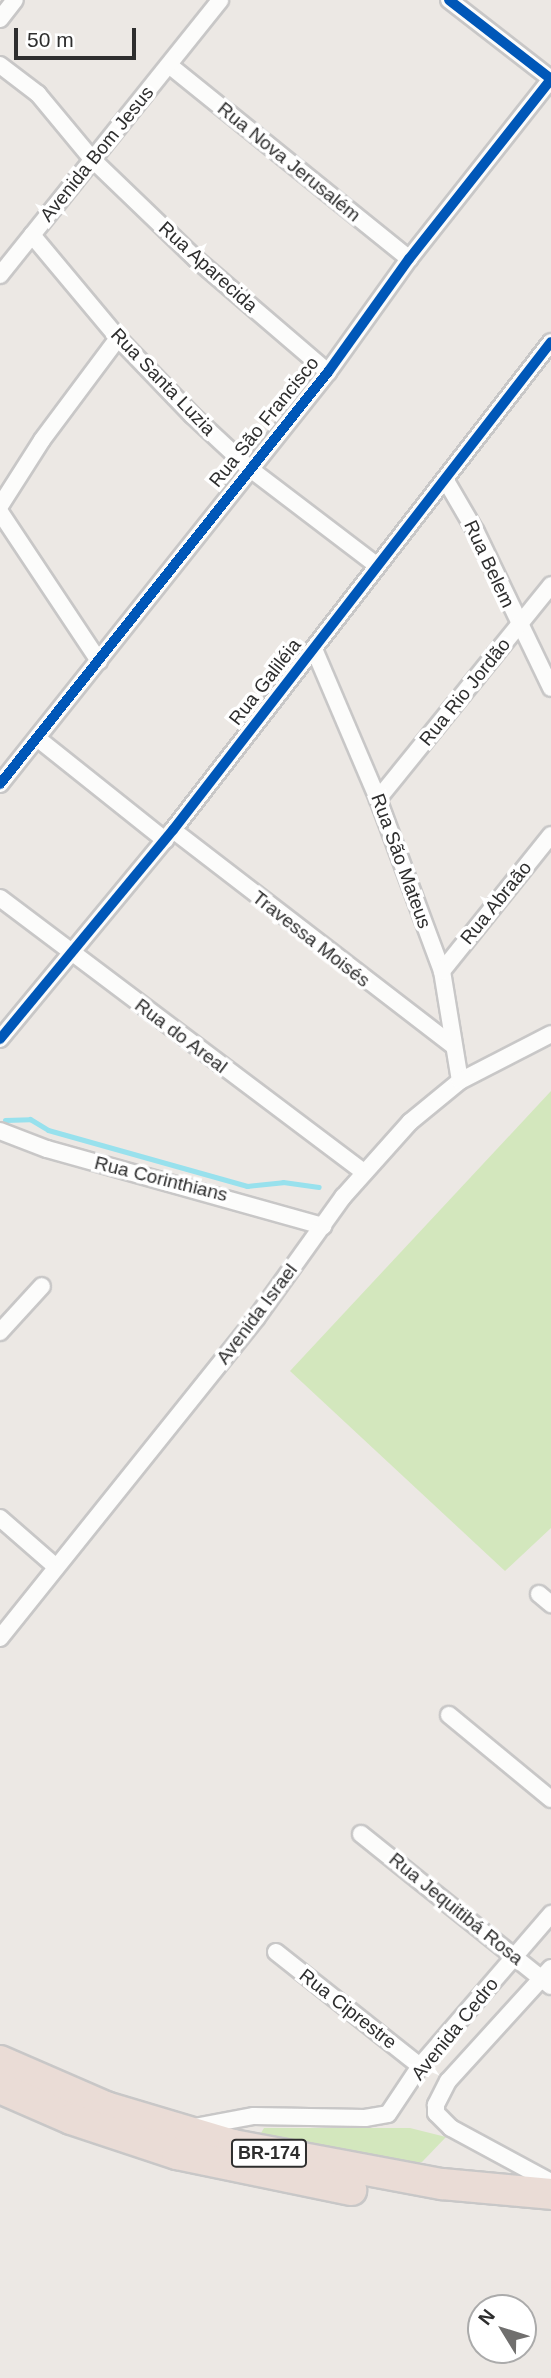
<!DOCTYPE html>
<html>
<head>
<meta charset="utf-8">
<style>
  body { margin:0 }
  #map { position:relative; width:551px; height:2378px; overflow:hidden; background:#ece8e4; font-family:Arial,sans-serif }
  div>[style] { position:absolute }
  [style*='--x'] { left:calc(var(--x)*1px); top:calc(var(--y)*1px); width:calc(var(--w)*1px); rotate:calc(var(--a)*1deg) }
  .green>* { inset:0; background:#d3e7bd }
  .stream>* { height:5px; margin:-2.5px; padding:0 2.5px; transform-origin:2.5px; border-radius:2.5px; background:#98e1ed }
  .roads { filter:drop-shadow(2px 0 #c8c7c7) drop-shadow(-2px 0 #c8c7c7) drop-shadow(0 2px #c8c7c7) drop-shadow(0 -2px #c8c7c7) }
  .street>* { height:16px; margin:-8px; padding:0 8px; transform-origin:8px; border-radius:8px; background:#fcfcfb }
  .highway>* { height:30px; margin:-15px; padding:0 15px; transform-origin:15px; border-radius:15px; background:#eadcd6 }
  .cycleway>* { height:10px; margin:-5px; padding:0 5px; transform-origin:5px; border-radius:5px; background:#0057b8 }
  span { translate:-50% -50%; white-space:nowrap; text-align:center; line-height:1.15; -webkit-text-stroke:7px #fff; paint-order:stroke }
  .shield-label span { padding:2px 5px; background:#fff; border:2px solid; border-radius:5px; -webkit-text-stroke-width:0 }
  .shield-label { font-size:18px; color:#2e2e2e; font-weight:700 }
  .street-label { font-size:19px; color:#2e2e2e }
  .north { position:absolute; left:467px; top:2294px; width:70px; height:70px; box-sizing:border-box; background:#fff; border:2px solid #ababab; border-radius:50%; rotate:308deg; font-size:19px; font-weight:700; line-height:28px; text-align:center; color:#2e2e2e }
  .north::after { content:''; display:block; margin:auto; width:24px; height:32px; background:#706f6e; clip-path:polygon(50% 0,100% 100%,50% 72%,0 100%) }
  .scale { position:absolute; left:14px; top:28px; width:122px; height:32px; box-sizing:border-box; border:4px solid #2e2e2e; border-top:0; padding-left:9px; font-size:21px; line-height:24px; white-space:nowrap; color:#2e2e2e; -webkit-text-stroke:5px #fff; paint-order:stroke }
</style>
</head>
<body>
<div id="map">
  <div class="green">
    <i style="clip-path:polygon(551px 1091px,551px 1528px,505px 1571px,290px 1371px)"></i>
    <i style="clip-path:polygon(264px 2128px,410px 2128px,446px 2137px,422px 2162px,407px 2163px,261px 2133px)"></i>
  </div>
  <div class="stream">
    <i style="--x:5;--y:1120;--w:25;--a:-2"></i>
    <i style="--x:30;--y:1119;--w:21;--a:31"></i>
    <i style="--x:48;--y:1130;--w:207;--a:15.7"></i>
    <i style="--x:247;--y:1186;--w:36;--a:-6"></i>
    <i style="--x:283;--y:1182;--w:36;--a:8"></i>
  </div>
  <div class="roads">
    <div class="street">
      <i style="--x:0;--y:19;--w:24;--a:-52"></i>
      <i style="--x:0;--y:65;--w:48;--a:37.3"></i>
      <i style="--x:38;--y:94;--w:85;--a:50.3"></i>
      <i style="--x:92;--y:159;--w:144;--a:43.9"></i>
      <i style="--x:196;--y:259;--w:174;--a:40.6"></i>
      <i style="--x:169;--y:65;--w:309;--a:38.9"></i>
      <i style="--x:32;--y:235;--w:134;--a:50.1"></i>
      <i style="--x:118;--y:338;--w:107;--a:46.1"></i>
      <i style="--x:192;--y:415;--w:78;--a:42.9"></i>
      <i style="--x:249;--y:468;--w:158;--a:37.3"></i>
      <i style="--x:0;--y:275;--w:352;--a:-51.3"></i>
      <i style="--x:445;--y:479;--w:61;--a:59.7"></i>
      <i style="--x:476;--y:532;--w:173;--a:64.3"></i>
      <i style="--x:0;--y:506;--w:78;--a:-57.5"></i>
      <i style="--x:42;--y:440;--w:127;--a:-53.3"></i>
      <i style="--x:0;--y:512;--w:179;--a:56.4"></i>
      <i style="--x:314;--y:649;--w:163;--a:66.9"></i>
      <i style="--x:378;--y:799;--w:184;--a:69.6"></i>
      <i style="--x:442;--y:971;--w:111;--a:80.7"></i>
      <i style="--x:37;--y:738;--w:164;--a:38.6"></i>
      <i style="--x:0;--y:784;--w:527;--a:-51.48"></i>
      <i style="--x:328;--y:372;--w:139;--a:-54.4"></i>
      <i style="--x:409;--y:259;--w:229;--a:-51.7"></i>
      <i style="--x:551;--y:79;--w:129;--a:-142.2"></i>
      <i style="--x:378;--y:799;--w:275;--a:-51"></i>
      <i style="--x:173;--y:830;--w:352;--a:37.6"></i>
      <i style="--x:0;--y:898;--w:456;--a:37"></i>
      <i style="--x:442;--y:971;--w:174;--a:-51.3"></i>
      <i style="--x:0;--y:1039;--w:271;--a:-50.4"></i>
      <i style="--x:173;--y:830;--w:617;--a:-52.24"></i>
      <i style="--x:0;--y:1131;--w:50;--a:21"></i>
      <i style="--x:47;--y:1149;--w:287;--a:15.6"></i>
      <i style="--x:0;--y:1332;--w:62;--a:-47.6"></i>
      <i style="--x:0;--y:1518;--w:73;--a:41.1"></i>
      <i style="--x:539;--y:1594;--w:16;--a:40"></i>
      <i style="--x:0;--y:1638;--w:411;--a:-51.3"></i>
      <i style="--x:257;--y:1317;--w:148;--a:-54.4"></i>
      <i style="--x:343;--y:1197;--w:101;--a:-48.2"></i>
      <i style="--x:410;--y:1122;--w:65;--a:-39.4"></i>
      <i style="--x:460;--y:1081;--w:102;--a:-27.3"></i>
      <i style="--x:449;--y:1715;--w:132;--a:39.5"></i>
      <i style="--x:361;--y:1834;--w:243;--a:38.7"></i>
      <i style="--x:276;--y:1952;--w:184;--a:38.4"></i>
      <i style="--x:551;--y:1968;--w:153;--a:132.3"></i>
      <i style="--x:448;--y:2081;--w:27;--a:117"></i>
      <i style="--x:436;--y:2105;--w:8;--a:90"></i>
      <i style="--x:436;--y:2113;--w:21;--a:45"></i>
      <i style="--x:451;--y:2128;--w:114;--a:28.4"></i>
      <i style="--x:189;--y:2128;--w:66;--a:-10.5"></i>
      <i style="--x:254;--y:2116;--w:111;--a:1"></i>
      <i style="--x:365;--y:2118;--w:23;--a:-10"></i>
      <i style="--x:388;--y:2114;--w:58;--a:-56.3"></i>
      <i style="--x:420;--y:2066;--w:201;--a:-49.2"></i>
    </div>
    <div class="highway">
      <i style="--x:0;--y:2061;--w:116;--a:23.5"></i>
      <i style="--x:106;--y:2107;--w:133;--a:16.7"></i>
      <i style="--x:233;--y:2145;--w:213;--a:10.6"></i>
      <i style="--x:442;--y:2184;--w:109;--a:5.2"></i>
      <i style="--x:0;--y:2088;--w:77;--a:23.6"></i>
      <i style="--x:71;--y:2119;--w:112;--a:18.3"></i>
      <i style="--x:177;--y:2154;--w:178;--a:11.7"></i>
    </div>
  </div>
  <div class="cycleway">
    <i style="--x:0;--y:784;--w:527;--a:-51.48"></i>
    <i style="--x:328;--y:372;--w:139;--a:-54.4"></i>
    <i style="--x:409;--y:259;--w:229;--a:-51.7"></i>
    <i style="--x:551;--y:79;--w:129;--a:-142.2"></i>
    <i style="--x:0;--y:1039;--w:271;--a:-50.4"></i>
    <i style="--x:173;--y:830;--w:617;--a:-52.24"></i>
  </div>
  <div class="shield-label">
    <span style="left:269px;top:2153px">BR-174</span>
  </div>
  <div class="street-label">
    <span style="left:97px;top:154px;rotate:-51deg">Avenida Bom Jesus</span>
    <span style="left:289px;top:162px;rotate:39deg">Rua Nova Jerusalém</span>
    <span style="left:208px;top:267px;rotate:42deg">Rua Aparecida</span>
    <span style="left:163px;top:382px;rotate:46deg">Rua Santa Luzia</span>
    <span style="left:264px;top:422px;rotate:-51deg">Rua São Francisco</span>
    <span style="left:489px;top:564px;rotate:65deg">Rua Belem</span>
    <span style="left:265px;top:682px;rotate:-52deg">Rua Galiléia</span>
    <span style="left:465px;top:692px;rotate:-51deg">Rua Rio Jordão</span>
    <span style="left:401px;top:861px;rotate:70deg">Rua São Mateus</span>
    <span style="left:496px;top:903px;rotate:-51deg">Rua Abraão</span>
    <span style="left:311px;top:939px;rotate:38deg">Travessa Moisés</span>
    <span style="left:181px;top:1036px;rotate:37deg">Rua do Areal</span>
    <span style="left:161px;top:1179px;rotate:14deg">Rua Corinthians</span>
    <span style="left:257px;top:1314px;rotate:-53deg">Avenida Israel</span>
    <span style="left:456px;top:1909px;rotate:39deg">Rua Jequitibá Rosa</span>
    <span style="left:348px;top:2009px;rotate:38deg">Rua Ciprestre</span>
    <span style="left:455px;top:2029px;rotate:-51deg">Avenida Cedro</span>
  </div>
  <div class="north">N</div>
  <div class="scale">50 m</div>
</div>
</body>
</html>
